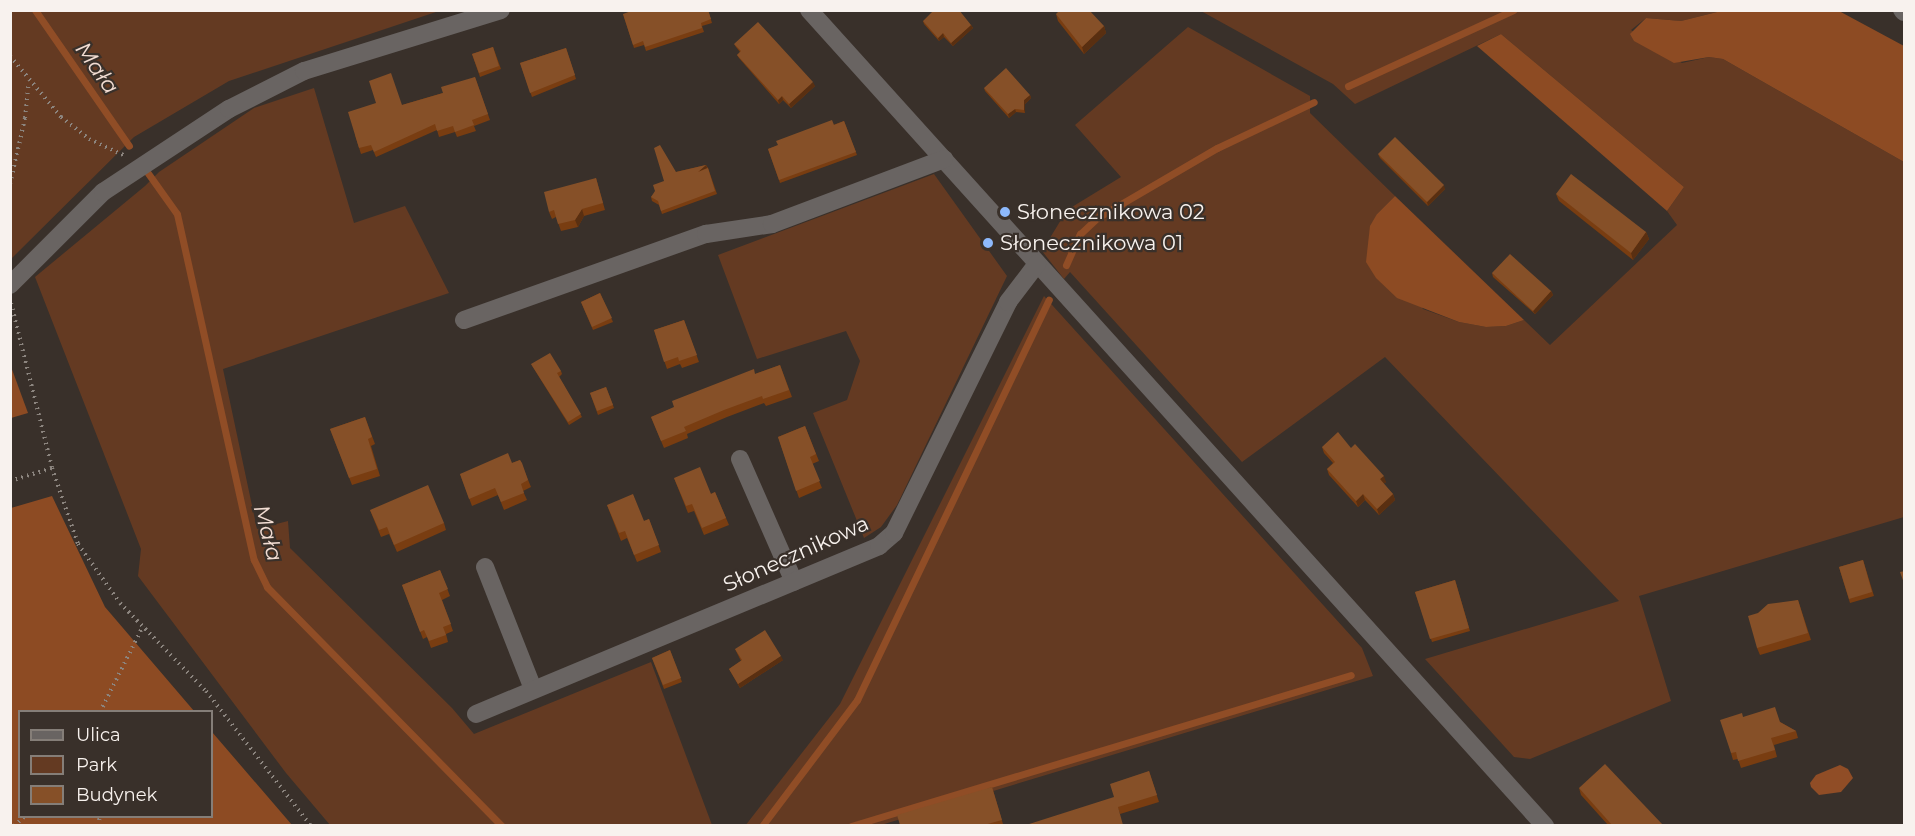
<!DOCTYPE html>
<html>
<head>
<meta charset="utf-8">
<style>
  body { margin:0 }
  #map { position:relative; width:1915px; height:836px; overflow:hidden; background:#39302a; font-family:Montserrat,sans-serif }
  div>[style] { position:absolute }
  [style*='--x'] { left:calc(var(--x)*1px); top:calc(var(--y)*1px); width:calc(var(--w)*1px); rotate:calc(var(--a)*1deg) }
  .green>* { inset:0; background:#643a22 }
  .forest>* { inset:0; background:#8d4b23 }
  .water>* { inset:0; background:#904d26 }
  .stream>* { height:7px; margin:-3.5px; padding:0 3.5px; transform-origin:3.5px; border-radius:3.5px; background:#904d26 }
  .path>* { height:4px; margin-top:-2px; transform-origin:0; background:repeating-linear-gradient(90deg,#8c857f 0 1.5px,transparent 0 6px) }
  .minor>* { height:18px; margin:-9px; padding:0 9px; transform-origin:9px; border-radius:9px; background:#696462 }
  .wall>* { inset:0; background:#793d11 }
  .shaded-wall>* { inset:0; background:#592f11 }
  .building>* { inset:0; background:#865028 }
  .dots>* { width:16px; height:16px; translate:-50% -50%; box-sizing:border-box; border:3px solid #39302a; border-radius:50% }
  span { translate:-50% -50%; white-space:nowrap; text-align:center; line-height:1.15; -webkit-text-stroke:4.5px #39302a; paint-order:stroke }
  .poi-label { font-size:21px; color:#f8f2ee }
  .left { translate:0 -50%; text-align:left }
  .street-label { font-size:21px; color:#f8f2ee }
  .water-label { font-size:22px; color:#f2ddd3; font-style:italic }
  .frame { position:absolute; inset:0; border:12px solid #f8f2ee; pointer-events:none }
  .legend { position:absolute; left:18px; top:710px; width:195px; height:108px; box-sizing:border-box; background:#39302a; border:2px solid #857e78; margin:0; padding:8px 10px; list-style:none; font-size:18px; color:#f8f2ee }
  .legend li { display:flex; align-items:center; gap:12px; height:30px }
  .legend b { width:30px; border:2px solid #857e78 }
</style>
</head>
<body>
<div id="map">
  <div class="green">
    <i style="clip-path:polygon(11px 11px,439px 11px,229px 81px,134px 137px,11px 259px)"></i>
    <i style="clip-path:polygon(1201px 11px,1721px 11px,1681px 21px,1646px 18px,1631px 30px,1682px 63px,1709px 57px,1723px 59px,1904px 162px,1904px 517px,1639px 596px,1671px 701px,1530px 759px,1514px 757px,1425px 659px,1619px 601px,1385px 357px,1242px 462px,1070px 272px,1064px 279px,1042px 251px,1067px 210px,1121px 177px,1075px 125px,1188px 27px,1310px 96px,1310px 113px,1395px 196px,1377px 214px,1423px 309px,1459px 322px,1486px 327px,1506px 326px,1524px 320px,1550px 345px,1677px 225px,1667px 211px,1684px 187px,1501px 34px,1355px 104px,1333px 84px)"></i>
    <i style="clip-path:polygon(314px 88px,354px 223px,405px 206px,449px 293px,223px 369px,257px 529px,288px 521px,290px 548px,452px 708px,474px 734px,651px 662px,712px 825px,330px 825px,286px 773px,138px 576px,141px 549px,35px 277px,145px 186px,159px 172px,254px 108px)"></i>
    <i style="clip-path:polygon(934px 174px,1007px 276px,897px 505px,881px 527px,864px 538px,813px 413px,847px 400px,860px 361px,846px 331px,757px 359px,718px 255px)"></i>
    <i style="clip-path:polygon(1044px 296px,1362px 648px,1373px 676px,881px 825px,745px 826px,840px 704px)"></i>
  </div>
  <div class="forest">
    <i style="clip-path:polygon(1721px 11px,1839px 11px,1904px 46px,1904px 162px,1723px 59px,1709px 57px,1674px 63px,1634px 41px,1630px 34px,1646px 18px,1681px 21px)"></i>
    <i style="clip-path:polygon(1501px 34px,1684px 187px,1667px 211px,1477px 46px)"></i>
    <i style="clip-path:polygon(1395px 196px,1524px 320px,1506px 326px,1486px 327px,1459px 322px,1397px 298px,1376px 278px,1366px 262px,1370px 226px,1377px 214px)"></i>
    <i style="clip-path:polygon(10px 364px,28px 413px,11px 418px,10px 418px)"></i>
    <i style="clip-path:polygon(52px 496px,105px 607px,194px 711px,20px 712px,20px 816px,212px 816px,212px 732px,292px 825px,11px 825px,11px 508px)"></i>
  </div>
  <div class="water">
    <i style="clip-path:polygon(1840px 765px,1848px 769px,1853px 778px,1841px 792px,1819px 795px,1811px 787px,1810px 783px,1816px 775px)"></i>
  </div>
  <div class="stream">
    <i style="--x:35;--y:10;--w:165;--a:55.3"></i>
    <i style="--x:1348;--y:86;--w:182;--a:-24.7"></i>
    <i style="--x:145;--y:169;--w:55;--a:54.6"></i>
    <i style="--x:177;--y:214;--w:354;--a:77.5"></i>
    <i style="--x:254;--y:560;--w:30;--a:64"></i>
    <i style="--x:267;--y:587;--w:335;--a:45.5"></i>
    <i style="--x:1066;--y:265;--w:34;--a:-66"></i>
    <i style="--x:1080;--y:234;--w:23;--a:-43"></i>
    <i style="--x:1097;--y:218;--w:139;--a:-30.3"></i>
    <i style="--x:1217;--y:148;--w:107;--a:-25.4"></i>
    <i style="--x:762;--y:826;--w:158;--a:-53"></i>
    <i style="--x:857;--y:700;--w:444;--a:-64.4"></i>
    <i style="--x:851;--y:826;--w:522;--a:-16.8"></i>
  </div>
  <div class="path">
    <i style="--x:10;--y:56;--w:80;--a:50.1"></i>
    <i style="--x:61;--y:117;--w:36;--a:38"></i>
    <i style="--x:89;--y:139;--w:40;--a:25"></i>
    <i style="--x:10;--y:184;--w:68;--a:-77.2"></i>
    <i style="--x:25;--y:118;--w:36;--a:-84"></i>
    <i style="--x:11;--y:303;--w:170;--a:76"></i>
    <i style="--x:52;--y:468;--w:80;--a:71.1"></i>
    <i style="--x:78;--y:544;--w:72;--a:54.6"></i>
    <i style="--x:120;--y:603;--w:123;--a:45.7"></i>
    <i style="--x:206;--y:691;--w:171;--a:52.1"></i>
    <i style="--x:10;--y:481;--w:44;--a:-17.2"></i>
    <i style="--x:100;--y:712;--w:96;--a:-63.4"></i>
    <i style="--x:14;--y:826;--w:15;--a:-42"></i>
    <i style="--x:98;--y:826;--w:10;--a:-79"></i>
  </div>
  <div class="minor">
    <i style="--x:809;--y:10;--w:1099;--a:47.95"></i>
    <i style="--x:1902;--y:10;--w:3;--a:45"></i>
    <i style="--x:10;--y:285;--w:132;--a:-45"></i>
    <i style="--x:103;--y:192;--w:151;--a:-33.4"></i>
    <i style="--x:229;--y:109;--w:84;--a:-26.9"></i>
    <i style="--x:304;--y:71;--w:206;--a:-17.2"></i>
    <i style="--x:464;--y:320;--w:257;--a:-19.6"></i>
    <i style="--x:706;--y:234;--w:67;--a:-8.6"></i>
    <i style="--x:772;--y:224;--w:184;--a:-20.7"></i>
    <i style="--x:740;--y:459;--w:134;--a:66.3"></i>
    <i style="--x:485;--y:567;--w:131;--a:68.5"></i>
    <i style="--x:476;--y:714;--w:437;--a:-22.6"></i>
    <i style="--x:879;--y:546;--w:20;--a:-41"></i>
    <i style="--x:894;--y:533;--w:258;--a:-63.7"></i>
    <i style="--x:1008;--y:302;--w:48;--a:-52.7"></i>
  </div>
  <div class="wall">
    <i style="clip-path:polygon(708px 10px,712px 23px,702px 26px,704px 32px,646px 51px,644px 45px,634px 48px,623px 14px)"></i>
    <i style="clip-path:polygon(1056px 14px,1104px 26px,1106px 33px,1084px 54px,1058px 21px)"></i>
    <i style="clip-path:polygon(923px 21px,971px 25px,973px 28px,953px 46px,944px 37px,939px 41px,924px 24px)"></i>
    <i style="clip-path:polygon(734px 44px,815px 86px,791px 108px,783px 100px,779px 104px,739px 58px,737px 55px,740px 52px,736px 47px)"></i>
    <i style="clip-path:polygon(493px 47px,501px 69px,480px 77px,472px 54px)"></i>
    <i style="clip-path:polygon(566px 48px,576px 79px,532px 97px,520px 63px)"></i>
    <i style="clip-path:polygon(475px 77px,490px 120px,474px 126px,476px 131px,457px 137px,455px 132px,439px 137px,437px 130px,376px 157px,373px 150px,361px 154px,355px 135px,402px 105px,443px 93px)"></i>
    <i style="clip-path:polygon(984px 88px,1030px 95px,1031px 98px,1025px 104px,1025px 113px,1016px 112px,1009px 118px,985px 91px)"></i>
    <i style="clip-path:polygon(844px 121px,857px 155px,780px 183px,768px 149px)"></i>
    <i style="clip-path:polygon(1378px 154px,1445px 189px,1428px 206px,1380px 158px)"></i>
    <i style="clip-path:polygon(706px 165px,708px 168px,717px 194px,662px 214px,659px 205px,652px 201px,651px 197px,676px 172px)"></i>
    <i style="clip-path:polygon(596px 178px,605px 210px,584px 216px,578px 227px,561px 231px,556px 217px,552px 219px,549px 212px)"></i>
    <i style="clip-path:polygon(1556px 194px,1646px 232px,1649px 239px,1633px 260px,1559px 201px)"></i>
    <i style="clip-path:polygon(1492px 273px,1551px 291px,1553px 295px,1535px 314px,1493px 277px)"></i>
    <i style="clip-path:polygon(600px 293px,613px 322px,593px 330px,581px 302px)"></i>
    <i style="clip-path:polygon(684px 320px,699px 362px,682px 368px,680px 364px,667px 369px,654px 330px)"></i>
    <i style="clip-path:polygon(531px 364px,561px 371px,562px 374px,559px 377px,582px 417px,569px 425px)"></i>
    <i style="clip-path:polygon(780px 365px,792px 397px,766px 406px,764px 403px,727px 417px,687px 434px,688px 438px,664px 448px,651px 417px,755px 374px)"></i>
    <i style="clip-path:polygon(606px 387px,614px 408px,598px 415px,590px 393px)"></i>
    <i style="clip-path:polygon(365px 417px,375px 444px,371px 446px,380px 476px,352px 485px,330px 429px)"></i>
    <i style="clip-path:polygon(805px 426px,819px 461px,812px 464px,822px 488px,799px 498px,778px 437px)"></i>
    <i style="clip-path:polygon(1322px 447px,1351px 448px,1386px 482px,1383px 484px,1393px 494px,1395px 500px,1379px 515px,1365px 500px,1358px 507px,1329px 475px,1327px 469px,1333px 463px,1324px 453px)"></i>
    <i style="clip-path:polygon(520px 460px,531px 487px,523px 491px,527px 500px,504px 510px,498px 495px,472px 506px,460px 474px,512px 463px)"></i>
    <i style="clip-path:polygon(674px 478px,711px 494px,715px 492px,729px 525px,704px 535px,694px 511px,688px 513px)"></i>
    <i style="clip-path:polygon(607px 505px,644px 521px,649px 519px,661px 552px,637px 562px,627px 538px,621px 541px)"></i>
    <i style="clip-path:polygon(370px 510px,444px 523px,446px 530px,397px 552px,389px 534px,381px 537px)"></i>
    <i style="clip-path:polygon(1863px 560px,1874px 596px,1850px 603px,1839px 567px)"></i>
    <i style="clip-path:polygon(440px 570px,450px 596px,442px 600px,453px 631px,446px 634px,448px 642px,431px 648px,427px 637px,423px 639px,402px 585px)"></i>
    <i style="clip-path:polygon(1455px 580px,1470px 631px,1432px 642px,1415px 592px)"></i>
    <i style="clip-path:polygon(1798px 600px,1811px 640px,1760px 655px,1757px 648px,1758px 613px)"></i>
    <i style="clip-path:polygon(735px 649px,783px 660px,740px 688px,729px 669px,741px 661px)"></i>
    <i style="clip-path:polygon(670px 650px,682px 682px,664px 689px,652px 658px)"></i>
    <i style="clip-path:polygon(1743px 717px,1780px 722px,1796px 731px,1798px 738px,1774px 745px,1777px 757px,1741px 768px,1738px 759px,1733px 760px,1731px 753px)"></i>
    <i style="clip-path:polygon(1149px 771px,1159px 802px,1120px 814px,1114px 797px)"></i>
    <i style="clip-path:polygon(992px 787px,1003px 824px,997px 825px,900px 825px)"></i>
    <i style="clip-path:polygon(1579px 788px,1663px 825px,1608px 825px,1581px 795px)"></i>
  </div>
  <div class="shaded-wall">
    <i style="clip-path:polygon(971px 25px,973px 28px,953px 46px,951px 43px)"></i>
    <i style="clip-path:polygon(1104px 26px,1106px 33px,1084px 54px,1082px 47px)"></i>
    <i style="clip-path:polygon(943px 33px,944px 37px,939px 41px,938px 38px)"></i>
    <i style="clip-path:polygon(813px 82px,815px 86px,791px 108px,789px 104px)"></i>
    <i style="clip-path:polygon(1030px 95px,1031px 98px,1025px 104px,1025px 113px,1024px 110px,1024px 100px)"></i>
    <i style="clip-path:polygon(782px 96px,783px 100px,779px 104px,778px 100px)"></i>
    <i style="clip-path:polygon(1015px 109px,1016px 112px,1009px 118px,1008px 114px)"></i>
    <i style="clip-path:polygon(706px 165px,707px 168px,698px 172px)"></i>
    <i style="clip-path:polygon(1444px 185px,1445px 189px,1428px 206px,1427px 202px)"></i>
    <i style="clip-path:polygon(582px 209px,584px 216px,578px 227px,575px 220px)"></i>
    <i style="clip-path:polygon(1646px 232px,1649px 239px,1633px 260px,1631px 253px)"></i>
    <i style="clip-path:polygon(1551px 291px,1553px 295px,1535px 314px,1533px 311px)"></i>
    <i style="clip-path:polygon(1384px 476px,1386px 482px,1382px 485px,1380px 479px)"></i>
    <i style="clip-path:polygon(1363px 494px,1365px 500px,1358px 507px,1356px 501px)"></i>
    <i style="clip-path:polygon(1393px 494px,1395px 500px,1379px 515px,1377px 509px)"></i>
    <i style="clip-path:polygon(781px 656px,783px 660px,740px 688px,738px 684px)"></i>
  </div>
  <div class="building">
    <i style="clip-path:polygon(634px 10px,708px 10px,711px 19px,701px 23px,702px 28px,645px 47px,643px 41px,633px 45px,623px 14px)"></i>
    <i style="clip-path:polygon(934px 10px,959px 10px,971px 25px,951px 43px,943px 33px,938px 38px,923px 21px)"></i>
    <i style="clip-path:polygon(1060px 10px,1089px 10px,1104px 26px,1082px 47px,1056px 14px)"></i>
    <i style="clip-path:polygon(758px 22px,813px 82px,789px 104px,782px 96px,778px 100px,737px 55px,741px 51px,734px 44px)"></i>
    <i style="clip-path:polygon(493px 47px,499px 66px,479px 73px,472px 54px)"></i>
    <i style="clip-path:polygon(566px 48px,575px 75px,530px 93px,520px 63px)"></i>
    <i style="clip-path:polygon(1006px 68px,1030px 95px,1024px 100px,1024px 110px,1015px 109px,1008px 114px,984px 88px)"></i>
    <i style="clip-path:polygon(391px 73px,402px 105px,443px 93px,441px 87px,475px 77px,488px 114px,472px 120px,474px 125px,455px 132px,453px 126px,437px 131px,435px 124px,374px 152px,371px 145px,359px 148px,348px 112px,376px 103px,369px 81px)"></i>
    <i style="clip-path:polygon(832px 120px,834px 125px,844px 121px,856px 152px,779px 180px,768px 149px,778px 145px,776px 141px)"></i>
    <i style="clip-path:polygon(1395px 137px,1444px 185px,1427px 202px,1378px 154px)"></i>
    <i style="clip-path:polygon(660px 145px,676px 172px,706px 165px,698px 172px,708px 168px,715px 191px,661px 211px,658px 201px,651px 197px,655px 191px,653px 185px,664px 181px,654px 148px)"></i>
    <i style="clip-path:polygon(1571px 174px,1646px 232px,1631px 253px,1556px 194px)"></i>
    <i style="clip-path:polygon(596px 178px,603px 203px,582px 209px,575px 220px,558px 224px,554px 210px,549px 212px,544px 192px)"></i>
    <i style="clip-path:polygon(1510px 254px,1551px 291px,1533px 311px,1492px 273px)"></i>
    <i style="clip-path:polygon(600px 293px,612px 318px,592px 327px,581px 302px)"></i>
    <i style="clip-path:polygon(684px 320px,697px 355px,679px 361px,678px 357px,664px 362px,654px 330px)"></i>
    <i style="clip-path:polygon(550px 353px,561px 371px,557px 373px,581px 414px,568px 422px,531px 364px)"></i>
    <i style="clip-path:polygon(780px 365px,789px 390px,763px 399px,762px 396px,724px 410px,684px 427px,686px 431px,661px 441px,651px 417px,674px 407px,672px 401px,754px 369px,755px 374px)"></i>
    <i style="clip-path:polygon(606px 387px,613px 405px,597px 411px,590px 393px)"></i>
    <i style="clip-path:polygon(365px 417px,372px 437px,368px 439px,377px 469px,349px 478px,330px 429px)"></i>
    <i style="clip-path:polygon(805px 426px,816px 454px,810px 457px,820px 481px,796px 491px,778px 437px)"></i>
    <i style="clip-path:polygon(1338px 432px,1351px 448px,1355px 444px,1384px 476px,1380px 479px,1393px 494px,1377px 509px,1363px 494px,1356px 501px,1327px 469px,1335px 462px,1322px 447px)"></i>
    <i style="clip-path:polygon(508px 453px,512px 463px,520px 460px,522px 463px,528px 480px,521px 484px,524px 493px,501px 502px,495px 488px,469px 499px,460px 474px)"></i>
    <i style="clip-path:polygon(700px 467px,711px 494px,715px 492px,726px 518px,702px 528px,692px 504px,686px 506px,674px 478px)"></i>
    <i style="clip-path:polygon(428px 485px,444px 523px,394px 545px,387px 527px,379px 530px,370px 510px)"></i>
    <i style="clip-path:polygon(633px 494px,644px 521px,649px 519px,659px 545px,634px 555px,625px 531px,619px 533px,607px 505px)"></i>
    <i style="clip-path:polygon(1863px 560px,1872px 592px,1849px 599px,1839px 567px)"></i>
    <i style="clip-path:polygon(440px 570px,448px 589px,439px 593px,451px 624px,443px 627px,446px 635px,429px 641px,424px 630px,420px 632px,402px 585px)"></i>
    <i style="clip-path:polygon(1905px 571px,1905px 586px,1900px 572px)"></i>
    <i style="clip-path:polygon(1455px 580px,1469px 628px,1430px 639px,1415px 592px)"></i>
    <i style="clip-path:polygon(1798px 600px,1808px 633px,1757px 648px,1748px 616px,1758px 613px,1768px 604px)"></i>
    <i style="clip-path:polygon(765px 630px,781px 656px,738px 684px,729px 669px,742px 660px,735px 649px)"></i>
    <i style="clip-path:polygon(670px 650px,681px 678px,663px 685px,652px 658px)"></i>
    <i style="clip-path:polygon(1775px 707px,1780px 722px,1796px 731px,1771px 738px,1775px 750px,1738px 761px,1736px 752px,1731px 753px,1720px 720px,1742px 713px,1743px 717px)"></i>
    <i style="clip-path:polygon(1605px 764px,1663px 825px,1612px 825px,1579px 788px)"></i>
    <i style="clip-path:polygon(1149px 771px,1157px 795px,1118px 807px,1123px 825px,1026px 825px,1114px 797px,1110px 784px)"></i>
    <i style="clip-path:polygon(992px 787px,1002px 820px,984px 825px,900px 825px,897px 815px)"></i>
  </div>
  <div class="dots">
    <i style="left:1005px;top:212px;background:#8db9fc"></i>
    <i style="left:988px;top:243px;background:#8db9fc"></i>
  </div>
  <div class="poi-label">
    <span class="left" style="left:1017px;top:212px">Słonecznikowa 02</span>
    <span class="left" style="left:1000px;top:243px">Słonecznikowa 01</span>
  </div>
  <div class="street-label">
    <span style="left:796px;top:554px;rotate:-24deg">Słonecznikowa</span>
  </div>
  <div class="water-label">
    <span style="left:97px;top:68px;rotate:55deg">Mała</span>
    <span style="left:268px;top:533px;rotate:75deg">Mała</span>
  </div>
  <div class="frame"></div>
  <ul class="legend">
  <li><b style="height:8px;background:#696462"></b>Ulica</li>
  <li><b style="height:16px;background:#643a22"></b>Park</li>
  <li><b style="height:16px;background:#865028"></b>Budynek</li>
  </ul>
</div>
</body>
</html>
